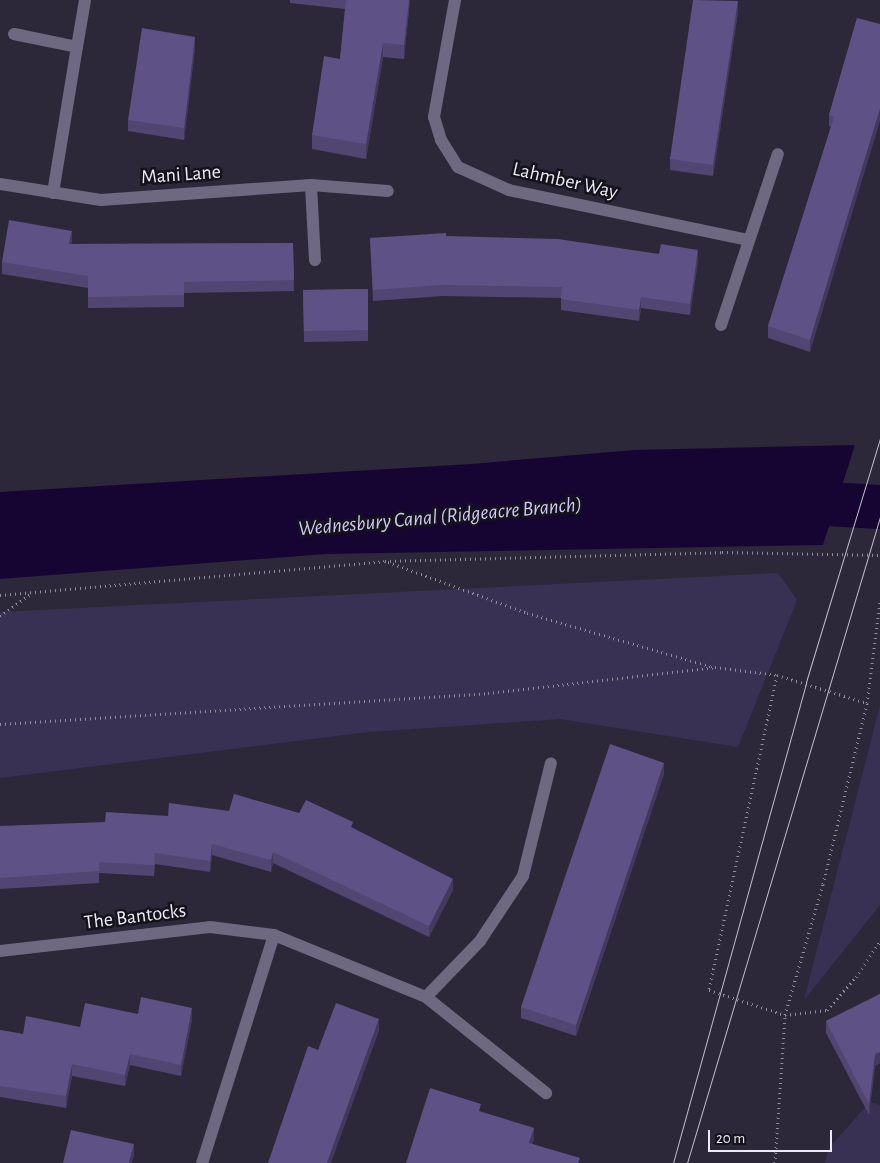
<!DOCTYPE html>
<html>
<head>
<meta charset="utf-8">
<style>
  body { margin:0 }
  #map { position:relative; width:880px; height:1163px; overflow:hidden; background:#2c2839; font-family:"Alegreya Sans",sans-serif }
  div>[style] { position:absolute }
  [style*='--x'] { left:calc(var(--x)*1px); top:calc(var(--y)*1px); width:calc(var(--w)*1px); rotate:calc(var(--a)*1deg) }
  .green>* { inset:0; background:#393154 }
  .water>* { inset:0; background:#160532 }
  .pier>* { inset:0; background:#2c2839 }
  .canal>* { height:44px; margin:-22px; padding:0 22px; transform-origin:22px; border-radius:22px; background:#160532 }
  .path>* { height:3px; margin-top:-1.5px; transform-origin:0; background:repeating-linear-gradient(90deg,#908d9b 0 1px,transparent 0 5px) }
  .service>* { height:12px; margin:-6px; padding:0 6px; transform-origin:6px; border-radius:6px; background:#6e6981 }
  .minor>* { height:12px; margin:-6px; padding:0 6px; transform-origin:6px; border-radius:6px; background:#6e6981 }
  .tram>* { height:1px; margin:-0.5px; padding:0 0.5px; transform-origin:0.5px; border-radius:0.5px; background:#bfbdca }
  .wall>* { inset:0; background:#514672 }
  .shaded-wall>* { inset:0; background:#42395d }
  .building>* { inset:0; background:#5e5185 }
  span { translate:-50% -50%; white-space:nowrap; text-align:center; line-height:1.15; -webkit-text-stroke:5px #14121a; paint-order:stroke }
  .street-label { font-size:20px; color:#eceaf6 }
  .water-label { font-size:21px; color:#d1c7f8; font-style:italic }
  .scale { position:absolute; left:708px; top:1130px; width:124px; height:22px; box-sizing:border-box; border:2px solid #eceaf6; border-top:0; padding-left:6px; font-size:15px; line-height:18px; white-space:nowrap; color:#eceaf6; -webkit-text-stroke:4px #14121a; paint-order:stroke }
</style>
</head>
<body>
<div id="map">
  <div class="green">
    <i style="clip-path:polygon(778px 573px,797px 600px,738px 747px,560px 719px,368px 732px,0 778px,0 612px)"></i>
    <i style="clip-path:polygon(880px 702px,880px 905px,804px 1000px,879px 710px)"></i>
    <i style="clip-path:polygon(870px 1102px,880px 1105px,880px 1163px,825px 1163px,829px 1148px)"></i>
  </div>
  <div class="water">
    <i style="clip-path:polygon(855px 445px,823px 545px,326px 554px,0 579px,0 492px,471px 464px,634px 450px)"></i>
  </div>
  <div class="pier">
    <i style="clip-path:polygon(855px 443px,826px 545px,823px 547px,855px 445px)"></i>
  </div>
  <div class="canal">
    <i style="--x:776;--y:501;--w:104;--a:3.3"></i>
  </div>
  <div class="path">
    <i style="--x:388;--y:562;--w:148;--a:20.1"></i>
    <i style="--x:527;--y:613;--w:194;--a:16.2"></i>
    <i style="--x:0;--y:595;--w:386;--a:-5"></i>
    <i style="--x:385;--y:561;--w:337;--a:-1.5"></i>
    <i style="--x:722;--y:552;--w:158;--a:1.1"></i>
    <i style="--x:0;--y:616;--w:37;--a:-36"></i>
    <i style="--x:777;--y:675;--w:322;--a:102.2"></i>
    <i style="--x:709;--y:990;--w:80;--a:18.2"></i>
    <i style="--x:785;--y:1015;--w:42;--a:-6.8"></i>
    <i style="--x:827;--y:1010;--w:44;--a:-48.7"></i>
    <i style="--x:856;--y:977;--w:43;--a:-56.3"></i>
    <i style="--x:0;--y:724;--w:489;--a:-3.6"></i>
    <i style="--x:488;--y:693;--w:228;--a:-6.5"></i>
    <i style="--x:715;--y:667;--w:63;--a:7.4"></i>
    <i style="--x:777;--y:675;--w:94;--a:17.3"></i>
    <i style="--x:775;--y:1163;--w:148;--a:-86.1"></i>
    <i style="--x:785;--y:1015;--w:136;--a:-73.8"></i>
    <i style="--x:823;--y:884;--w:186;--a:-76.3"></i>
    <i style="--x:867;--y:703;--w:103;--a:-82.7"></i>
  </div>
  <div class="service">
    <i style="--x:480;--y:941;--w:78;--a:-56.5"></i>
    <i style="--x:523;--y:876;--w:116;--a:-76.1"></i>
  </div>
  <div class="minor">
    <i style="--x:455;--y:0;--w:119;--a:100.2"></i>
    <i style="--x:434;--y:117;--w:24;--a:73"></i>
    <i style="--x:441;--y:140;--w:32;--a:58"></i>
    <i style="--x:458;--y:167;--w:56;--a:24.3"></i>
    <i style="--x:509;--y:190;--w:245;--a:11.8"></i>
    <i style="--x:14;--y:34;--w:64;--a:11.7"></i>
    <i style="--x:77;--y:47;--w:48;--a:-80.3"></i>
    <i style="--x:0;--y:184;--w:102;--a:9"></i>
    <i style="--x:101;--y:200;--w:211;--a:-4.1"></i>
    <i style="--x:53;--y:193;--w:148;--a:-80.7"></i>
    <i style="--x:315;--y:260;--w:75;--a:-93.1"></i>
    <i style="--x:311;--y:185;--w:77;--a:4.5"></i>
    <i style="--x:721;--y:325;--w:180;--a:-71.6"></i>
    <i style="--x:274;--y:935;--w:164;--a:22.2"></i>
    <i style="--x:426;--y:997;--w:154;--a:38.7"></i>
    <i style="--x:0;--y:951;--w:211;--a:-6.5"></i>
    <i style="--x:210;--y:927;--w:64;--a:7.1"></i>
    <i style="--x:274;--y:935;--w:239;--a:107.5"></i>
    <i style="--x:426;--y:997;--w:78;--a:-46"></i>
  </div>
  <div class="tram">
    <i style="--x:673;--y:1163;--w:499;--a:-74.5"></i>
    <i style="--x:806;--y:682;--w:255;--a:-73.1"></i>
    <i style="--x:687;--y:1163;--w:674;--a:-73.37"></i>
  </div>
  <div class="wall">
    <i style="clip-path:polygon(290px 0,410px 0,404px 59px,383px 57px,366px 159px,312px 149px,312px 135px,340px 59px,345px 9px,290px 3px)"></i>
    <i style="clip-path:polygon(738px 12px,713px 176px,670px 170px,670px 159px)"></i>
    <i style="clip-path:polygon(857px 18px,810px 352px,768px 338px,768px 326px,831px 127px,829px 126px,829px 115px)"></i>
    <i style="clip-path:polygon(195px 48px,184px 140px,128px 131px,128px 120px)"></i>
    <i style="clip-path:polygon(446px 236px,698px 261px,690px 315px,641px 308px,639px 321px,561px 310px,561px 298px,443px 296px,373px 301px,370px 238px)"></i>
    <i style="clip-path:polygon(72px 242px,71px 244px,293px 243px,294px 291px,184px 293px,184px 307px,88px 308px,88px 288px,2px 274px,2px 262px)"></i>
    <i style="clip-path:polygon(368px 289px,368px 341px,304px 342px,303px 290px)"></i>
    <i style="clip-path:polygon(664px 774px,576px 1036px,521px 1018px,521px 1007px)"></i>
    <i style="clip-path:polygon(0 826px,353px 829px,453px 890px,429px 937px,273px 863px,271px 872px,212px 855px,210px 872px,155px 864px,154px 876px,99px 873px,99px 883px,0 889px)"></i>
    <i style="clip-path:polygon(880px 994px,880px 1063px,875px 1066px,869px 1115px,826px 1033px,826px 1021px)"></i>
    <i style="clip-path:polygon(138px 1014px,192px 1019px,181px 1076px,130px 1065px,125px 1086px,72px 1076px,66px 1108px,0 1097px,0 1030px,23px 1034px,80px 1027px)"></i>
  </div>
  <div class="shaded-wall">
    <i style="clip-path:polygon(409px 0,410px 0,404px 59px,404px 45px)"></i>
    <i style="clip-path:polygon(738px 1px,738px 12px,713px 176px,713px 165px)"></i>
    <i style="clip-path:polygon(195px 37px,195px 48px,184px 140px,184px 128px)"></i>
    <i style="clip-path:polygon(383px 43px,383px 57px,366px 159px,366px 144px)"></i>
    <i style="clip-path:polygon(880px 109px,880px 121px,810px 352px,810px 340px)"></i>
    <i style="clip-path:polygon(72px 231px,72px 242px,69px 255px,69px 244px)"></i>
    <i style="clip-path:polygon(698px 250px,698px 261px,690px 315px,690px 304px)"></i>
    <i style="clip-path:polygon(641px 297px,641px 308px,639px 321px,639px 310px)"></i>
    <i style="clip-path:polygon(664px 763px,664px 774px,576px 1036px,576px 1025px)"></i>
    <i style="clip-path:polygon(212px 844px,212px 855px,210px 872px,210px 861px)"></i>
    <i style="clip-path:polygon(273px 852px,273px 863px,271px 872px,271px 860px)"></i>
    <i style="clip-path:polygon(453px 879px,453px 890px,429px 937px,429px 926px)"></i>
    <i style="clip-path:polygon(192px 1008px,192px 1019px,181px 1076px,181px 1065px)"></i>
    <i style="clip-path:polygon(379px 1019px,379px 1031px,331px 1163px,327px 1163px)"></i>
    <i style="clip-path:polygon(880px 1052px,880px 1063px,875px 1066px,869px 1115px,869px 1104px,875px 1054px)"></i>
    <i style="clip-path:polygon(130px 1054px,130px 1065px,125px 1086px,125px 1075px)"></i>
    <i style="clip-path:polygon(72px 1064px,72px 1076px,66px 1108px,66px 1096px)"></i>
    <i style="clip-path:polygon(534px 1128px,534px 1139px,529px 1154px,529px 1143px)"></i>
    <i style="clip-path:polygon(134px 1144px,134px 1156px,132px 1163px,129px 1163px)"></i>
  </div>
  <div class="building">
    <i style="clip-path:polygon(346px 0,409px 0,404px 45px,383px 43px,366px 144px,312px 135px,324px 56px,340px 59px)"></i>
    <i style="clip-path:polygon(693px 0,738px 1px,713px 165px,670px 159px)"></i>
    <i style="clip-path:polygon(857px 18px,880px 24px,880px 109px,810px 340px,768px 326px,834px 117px,829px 115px)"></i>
    <i style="clip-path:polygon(142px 28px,195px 37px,184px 128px,128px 120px)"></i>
    <i style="clip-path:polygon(9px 220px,72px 231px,69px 244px,293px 243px,294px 280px,184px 282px,184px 295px,88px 297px,88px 276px,2px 262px)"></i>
    <i style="clip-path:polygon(446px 233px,446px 236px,558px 239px,659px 254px,661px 244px,698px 250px,690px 304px,641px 297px,639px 310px,561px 299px,562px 287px,443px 285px,373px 290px,370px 238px)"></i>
    <i style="clip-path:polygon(368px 289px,368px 330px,304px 331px,303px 290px)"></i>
    <i style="clip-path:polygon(610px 744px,664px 763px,576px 1025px,521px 1007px)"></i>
    <i style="clip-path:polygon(234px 794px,299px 813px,306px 800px,353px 822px,351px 827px,453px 879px,429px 926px,273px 852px,271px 860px,212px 844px,210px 861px,155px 853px,154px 865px,99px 862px,99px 871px,0 878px,0 826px,105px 822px,106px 812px,168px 816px,169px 803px,229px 811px)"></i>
    <i style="clip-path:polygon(880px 994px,880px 1052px,875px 1054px,869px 1104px,826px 1021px)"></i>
    <i style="clip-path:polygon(141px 997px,192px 1008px,181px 1065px,130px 1054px,125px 1075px,72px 1064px,66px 1096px,0 1086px,0 1030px,23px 1034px,26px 1016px,80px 1027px,85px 1003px,138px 1014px)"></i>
    <i style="clip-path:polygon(336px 1003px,379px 1019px,327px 1163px,268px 1163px,308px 1046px,318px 1050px)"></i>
    <i style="clip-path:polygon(430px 1088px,481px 1104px,479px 1111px,534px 1128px,529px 1143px,580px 1158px,578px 1163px,406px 1163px)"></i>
    <i style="clip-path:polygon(71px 1130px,134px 1144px,129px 1163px,63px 1163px)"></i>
  </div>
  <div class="street-label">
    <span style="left:181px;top:175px;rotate:-4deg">Mani Lane</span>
    <span style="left:565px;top:181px;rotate:13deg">Lahmber Way</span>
    <span style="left:135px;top:917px;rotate:-7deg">The Bantocks</span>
  </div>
  <div class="water-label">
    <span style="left:440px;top:517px;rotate:-5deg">Wednesbury Canal (Ridgeacre Branch)</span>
  </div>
  <div class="scale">20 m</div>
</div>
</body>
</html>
